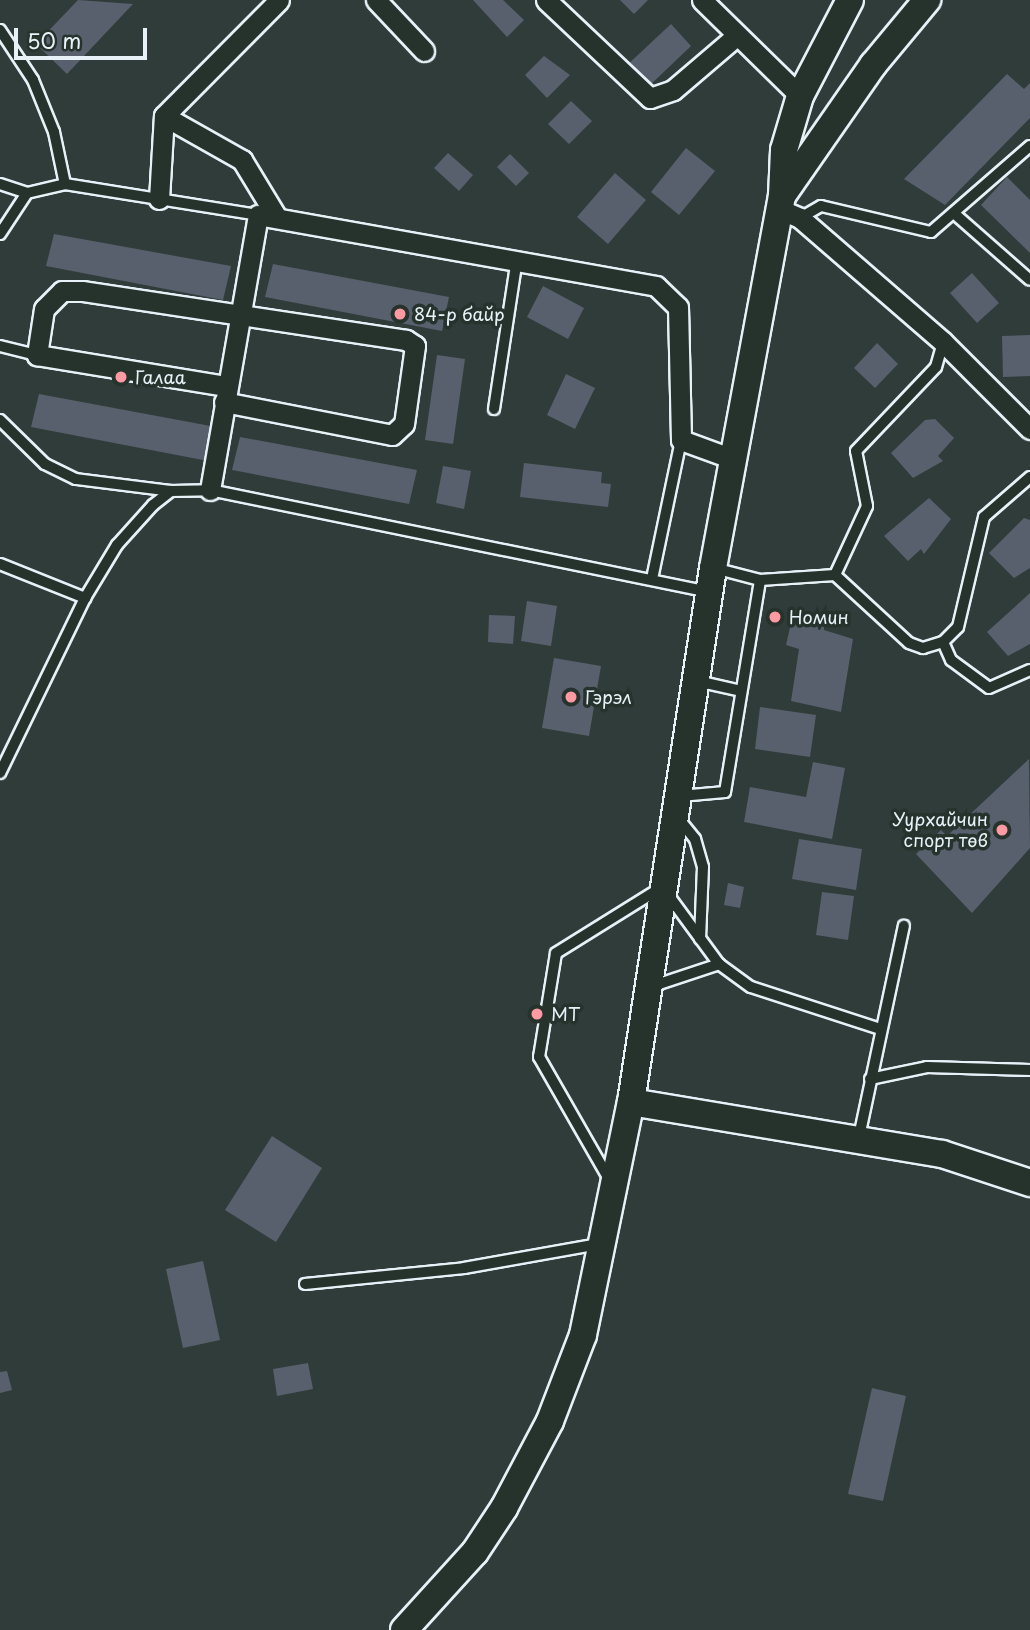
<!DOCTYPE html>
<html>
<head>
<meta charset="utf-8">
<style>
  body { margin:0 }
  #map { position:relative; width:1030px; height:1630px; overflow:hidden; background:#303c3a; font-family:"Playpen Sans",sans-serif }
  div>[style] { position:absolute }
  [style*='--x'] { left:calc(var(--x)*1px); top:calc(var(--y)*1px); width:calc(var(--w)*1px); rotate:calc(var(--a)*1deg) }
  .building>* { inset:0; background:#585f6d }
  .roads { filter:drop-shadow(2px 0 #e8f1f8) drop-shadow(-2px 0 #e8f1f8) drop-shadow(0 2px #e8f1f8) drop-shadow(0 -2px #e8f1f8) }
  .service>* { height:10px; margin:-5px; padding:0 5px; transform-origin:5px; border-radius:5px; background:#26332d }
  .minor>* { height:19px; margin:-9.5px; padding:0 9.5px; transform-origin:9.5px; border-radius:9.5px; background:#26332d }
  .secondary>* { height:26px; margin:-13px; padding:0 13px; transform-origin:13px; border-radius:13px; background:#26332d }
  .dots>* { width:19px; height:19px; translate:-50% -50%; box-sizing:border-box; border:4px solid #26332d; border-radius:50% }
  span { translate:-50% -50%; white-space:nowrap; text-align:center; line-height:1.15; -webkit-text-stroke:7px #26332d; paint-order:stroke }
  .poi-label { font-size:18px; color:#e8f1f8 }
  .left { translate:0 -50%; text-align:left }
  .right { translate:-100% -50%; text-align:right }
  .scale { position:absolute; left:14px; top:28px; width:133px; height:32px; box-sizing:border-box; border:4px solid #e8f1f8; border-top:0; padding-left:9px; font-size:21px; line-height:24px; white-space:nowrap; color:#e8f1f8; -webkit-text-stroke:5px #26332d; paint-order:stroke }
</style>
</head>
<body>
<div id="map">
  <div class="building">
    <i style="clip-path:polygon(78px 0,133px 4px,67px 74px,36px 44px)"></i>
    <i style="clip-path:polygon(473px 0,503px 0,524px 20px,507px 37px)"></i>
    <i style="clip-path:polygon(620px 0,648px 0,634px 14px)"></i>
    <i style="clip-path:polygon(671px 24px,691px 46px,646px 89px,625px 67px)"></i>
    <i style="clip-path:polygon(544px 56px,570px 75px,547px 98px,525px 75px)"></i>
    <i style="clip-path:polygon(1007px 74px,1024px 89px,1030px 83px,1030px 118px,945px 205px,904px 179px)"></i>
    <i style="clip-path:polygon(571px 101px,592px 121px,569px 144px,548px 124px)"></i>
    <i style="clip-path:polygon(686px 148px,715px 171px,679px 215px,651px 192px)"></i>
    <i style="clip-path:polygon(448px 153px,473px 175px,459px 191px,434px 168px)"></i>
    <i style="clip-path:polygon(510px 154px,529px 173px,516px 186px,497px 167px)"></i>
    <i style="clip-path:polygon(615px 173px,646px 200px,608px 244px,577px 217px)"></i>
    <i style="clip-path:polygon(1007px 177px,1030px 200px,1030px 253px,981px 205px)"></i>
    <i style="clip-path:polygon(54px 234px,231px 266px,223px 300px,46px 266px)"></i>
    <i style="clip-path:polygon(273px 264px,449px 297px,442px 331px,265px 297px)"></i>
    <i style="clip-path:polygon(972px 273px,999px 303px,977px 323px,950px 293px)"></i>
    <i style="clip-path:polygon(543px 286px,584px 308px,568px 339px,527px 317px)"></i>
    <i style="clip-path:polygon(1030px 335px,1030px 376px,1003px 377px,1002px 336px)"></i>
    <i style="clip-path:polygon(877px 343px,898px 364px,875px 388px,854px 368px)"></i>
    <i style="clip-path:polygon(437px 355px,465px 359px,453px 444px,425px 440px)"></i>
    <i style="clip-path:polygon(566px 374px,595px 388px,575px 429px,547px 415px)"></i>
    <i style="clip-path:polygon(39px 394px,216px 427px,208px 461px,31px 427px)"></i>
    <i style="clip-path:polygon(935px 419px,954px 438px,938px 456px,943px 461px,913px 478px,891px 453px,925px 420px)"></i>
    <i style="clip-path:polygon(240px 437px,417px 470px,409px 504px,232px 470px)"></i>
    <i style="clip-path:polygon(524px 463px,602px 472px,601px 483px,611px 484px,608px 507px,520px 497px)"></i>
    <i style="clip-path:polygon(443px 466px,471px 471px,464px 509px,436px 503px)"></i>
    <i style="clip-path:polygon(929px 498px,951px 519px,924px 554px,921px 549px,908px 561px,884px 536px)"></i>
    <i style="clip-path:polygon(1024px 518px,1030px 520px,1030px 568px,1014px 578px,989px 553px)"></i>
    <i style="clip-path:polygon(1030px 593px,1030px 644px,1008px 656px,987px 632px)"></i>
    <i style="clip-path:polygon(527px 601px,557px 606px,551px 646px,521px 641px)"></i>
    <i style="clip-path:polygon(794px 610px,824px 616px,824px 630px,853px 639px,841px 712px,791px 701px,799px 649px,786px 645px)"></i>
    <i style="clip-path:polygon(489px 615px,515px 616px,513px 644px,488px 642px)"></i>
    <i style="clip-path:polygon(554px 658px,601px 666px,589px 736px,542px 728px)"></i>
    <i style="clip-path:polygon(760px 707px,816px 715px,810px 757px,755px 749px)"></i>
    <i style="clip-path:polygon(1029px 759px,1030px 848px,972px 913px,916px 854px,941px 830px,947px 836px)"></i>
    <i style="clip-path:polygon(813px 762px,845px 768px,832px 839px,744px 822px,750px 787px,806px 797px)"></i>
    <i style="clip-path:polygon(799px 839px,862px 849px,856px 890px,792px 879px)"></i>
    <i style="clip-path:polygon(728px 883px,744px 887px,740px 908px,724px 905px)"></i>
    <i style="clip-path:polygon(822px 892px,854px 896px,848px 940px,816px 935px)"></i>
    <i style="clip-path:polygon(272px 1136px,322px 1168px,276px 1242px,225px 1210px)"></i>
    <i style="clip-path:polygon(203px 1261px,220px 1340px,183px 1348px,166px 1269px)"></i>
    <i style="clip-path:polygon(308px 1363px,313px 1389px,277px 1396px,273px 1369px)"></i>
    <i style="clip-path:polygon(7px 1371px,12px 1390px,0 1393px,0 1372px)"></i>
    <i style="clip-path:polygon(872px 1388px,906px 1396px,883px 1501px,848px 1494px)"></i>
  </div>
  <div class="roads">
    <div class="service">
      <i style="--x:0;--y:30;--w:60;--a:56.6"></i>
      <i style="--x:33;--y:80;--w:56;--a:68"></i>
      <i style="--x:54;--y:132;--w:53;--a:78.1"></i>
      <i style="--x:0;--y:184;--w:28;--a:18"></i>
      <i style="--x:956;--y:215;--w:98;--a:41.3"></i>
      <i style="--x:800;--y:218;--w:24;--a:-30"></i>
      <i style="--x:821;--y:206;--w:113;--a:13.3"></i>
      <i style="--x:931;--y:232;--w:131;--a:-41"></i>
      <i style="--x:0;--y:234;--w:49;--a:-56.6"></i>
      <i style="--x:27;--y:193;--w:39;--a:-13"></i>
      <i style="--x:65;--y:184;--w:195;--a:9.1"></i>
      <i style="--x:0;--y:346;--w:38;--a:14"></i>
      <i style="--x:494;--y:409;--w:153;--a:-81.3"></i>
      <i style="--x:0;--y:420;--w:63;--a:44.4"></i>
      <i style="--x:45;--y:464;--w:34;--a:26"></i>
      <i style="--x:76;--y:479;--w:96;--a:7.2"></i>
      <i style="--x:0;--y:564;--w:92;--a:21.8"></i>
      <i style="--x:85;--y:598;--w:62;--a:-58.9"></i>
      <i style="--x:117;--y:545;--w:54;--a:-48"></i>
      <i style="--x:153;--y:505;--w:23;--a:-38"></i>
      <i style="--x:171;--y:491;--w:39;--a:-1"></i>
      <i style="--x:210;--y:490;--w:509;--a:11.55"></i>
      <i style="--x:714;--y:568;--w:48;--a:14.6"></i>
      <i style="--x:760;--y:580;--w:75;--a:-3.8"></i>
      <i style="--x:835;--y:575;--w:76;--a:-65.1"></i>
      <i style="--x:867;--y:506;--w:56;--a:-101.3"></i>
      <i style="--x:856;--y:451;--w:116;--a:-46.4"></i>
      <i style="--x:936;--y:367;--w:25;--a:-74"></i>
      <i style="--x:835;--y:575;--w:100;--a:42.6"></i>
      <i style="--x:909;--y:643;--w:15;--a:20"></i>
      <i style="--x:923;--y:648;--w:21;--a:-17"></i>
      <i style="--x:943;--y:642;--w:21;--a:-45"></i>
      <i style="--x:958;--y:627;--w:113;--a:-76.7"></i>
      <i style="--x:984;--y:517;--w:61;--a:-41"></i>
      <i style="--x:652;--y:579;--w:142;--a:-78.2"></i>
      <i style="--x:943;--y:642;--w:20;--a:66"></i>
      <i style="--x:951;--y:660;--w:47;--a:36.4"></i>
      <i style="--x:989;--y:688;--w:45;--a:-23.7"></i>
      <i style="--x:697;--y:681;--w:45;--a:12.8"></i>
      <i style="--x:0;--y:773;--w:195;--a:-64.1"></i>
      <i style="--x:680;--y:796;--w:45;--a:-5.1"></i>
      <i style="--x:725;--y:792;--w:215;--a:-80.6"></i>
      <i style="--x:678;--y:818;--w:27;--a:51"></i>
      <i style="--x:695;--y:839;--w:29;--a:74"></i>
      <i style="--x:703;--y:867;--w:72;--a:92.4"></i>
      <i style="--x:669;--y:896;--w:84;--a:53.7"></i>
      <i style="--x:719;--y:964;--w:39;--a:36"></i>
      <i style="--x:751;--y:987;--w:136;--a:18"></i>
      <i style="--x:653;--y:986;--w:70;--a:-18.4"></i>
      <i style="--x:870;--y:1079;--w:58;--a:-11.9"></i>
      <i style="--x:927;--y:1067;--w:103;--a:1.7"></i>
      <i style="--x:859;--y:1137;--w:216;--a:-78"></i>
      <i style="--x:609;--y:1179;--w:141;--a:-119.8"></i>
      <i style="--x:539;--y:1057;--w:105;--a:-80.7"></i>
      <i style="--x:556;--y:953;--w:121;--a:-31.9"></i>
      <i style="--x:305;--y:1284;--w:160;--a:-5.7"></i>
      <i style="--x:464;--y:1268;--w:137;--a:-10.1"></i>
    </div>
    <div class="minor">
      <i style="--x:376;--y:0;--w:70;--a:46.7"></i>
      <i style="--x:546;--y:0;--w:143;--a:43.3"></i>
      <i style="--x:650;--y:98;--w:24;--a:-19"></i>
      <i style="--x:673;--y:90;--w:82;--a:-40.5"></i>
      <i style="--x:702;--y:0;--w:137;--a:44.4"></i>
      <i style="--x:164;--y:116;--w:90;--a:29.4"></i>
      <i style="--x:242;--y:160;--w:66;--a:58.7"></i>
      <i style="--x:159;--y:199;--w:83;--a:-86.6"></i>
      <i style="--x:164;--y:116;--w:163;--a:-45.2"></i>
      <i style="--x:779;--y:209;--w:23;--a:23"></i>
      <i style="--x:800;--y:218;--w:189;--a:40.9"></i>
      <i style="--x:943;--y:342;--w:123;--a:45"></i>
      <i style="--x:224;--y:402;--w:171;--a:11.1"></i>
      <i style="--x:392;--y:435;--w:16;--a:-43"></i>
      <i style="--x:404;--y:424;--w:79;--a:-82"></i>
      <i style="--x:415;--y:346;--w:11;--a:-146"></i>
      <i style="--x:406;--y:340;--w:328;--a:-171.4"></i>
      <i style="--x:82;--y:291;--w:20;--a:180"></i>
      <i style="--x:62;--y:291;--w:25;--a:135"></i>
      <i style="--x:44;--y:309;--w:47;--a:98.7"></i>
      <i style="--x:37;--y:355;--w:192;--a:9.3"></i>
      <i style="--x:210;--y:490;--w:279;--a:-80.1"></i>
      <i style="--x:258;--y:215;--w:404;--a:10.1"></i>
      <i style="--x:656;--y:286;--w:30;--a:44"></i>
      <i style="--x:678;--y:307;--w:133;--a:88.7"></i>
      <i style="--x:681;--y:440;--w:55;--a:20.1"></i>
    </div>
    <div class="secondary">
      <i style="--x:782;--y:196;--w:160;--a:-55.2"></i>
      <i style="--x:873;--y:65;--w:85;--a:-50.3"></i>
      <i style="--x:631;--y:1102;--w:315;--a:9.5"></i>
      <i style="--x:942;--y:1154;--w:93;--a:18.2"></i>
      <i style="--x:404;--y:1630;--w:105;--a:-47.7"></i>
      <i style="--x:475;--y:1552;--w:53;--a:-56.6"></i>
      <i style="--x:504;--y:1508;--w:98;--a:-62.1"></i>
      <i style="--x:550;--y:1421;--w:92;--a:-69"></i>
      <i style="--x:583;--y:1335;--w:238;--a:-78.4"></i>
      <i style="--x:631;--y:1102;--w:540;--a:-81.27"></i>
      <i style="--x:713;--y:568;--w:378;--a:-79.5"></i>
      <i style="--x:782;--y:196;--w:46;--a:-87.5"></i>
      <i style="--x:784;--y:150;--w:56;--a:-73.5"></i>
      <i style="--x:800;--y:96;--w:108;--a:-62.5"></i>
    </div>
  </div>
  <div class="dots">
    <i style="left:400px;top:314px;background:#ff9aa2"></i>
    <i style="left:121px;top:377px;background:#ff9aa2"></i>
    <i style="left:775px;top:617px;background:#ff9aa2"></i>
    <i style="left:571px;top:697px;background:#ff9aa2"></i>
    <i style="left:1002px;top:830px;background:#ff9aa2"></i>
    <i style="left:537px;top:1014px;background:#ff9aa2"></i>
  </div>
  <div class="poi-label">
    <span class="left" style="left:414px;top:314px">84-р байр</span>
    <span class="left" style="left:135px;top:377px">Галаа</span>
    <span class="left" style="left:789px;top:617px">Номин</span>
    <span class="left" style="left:585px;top:697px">Гэрэл</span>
    <span class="right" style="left:988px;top:830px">Уурхайчин<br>спорт төв</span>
    <span class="left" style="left:551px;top:1014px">МТ</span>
  </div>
  <div class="scale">50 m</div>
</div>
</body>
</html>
